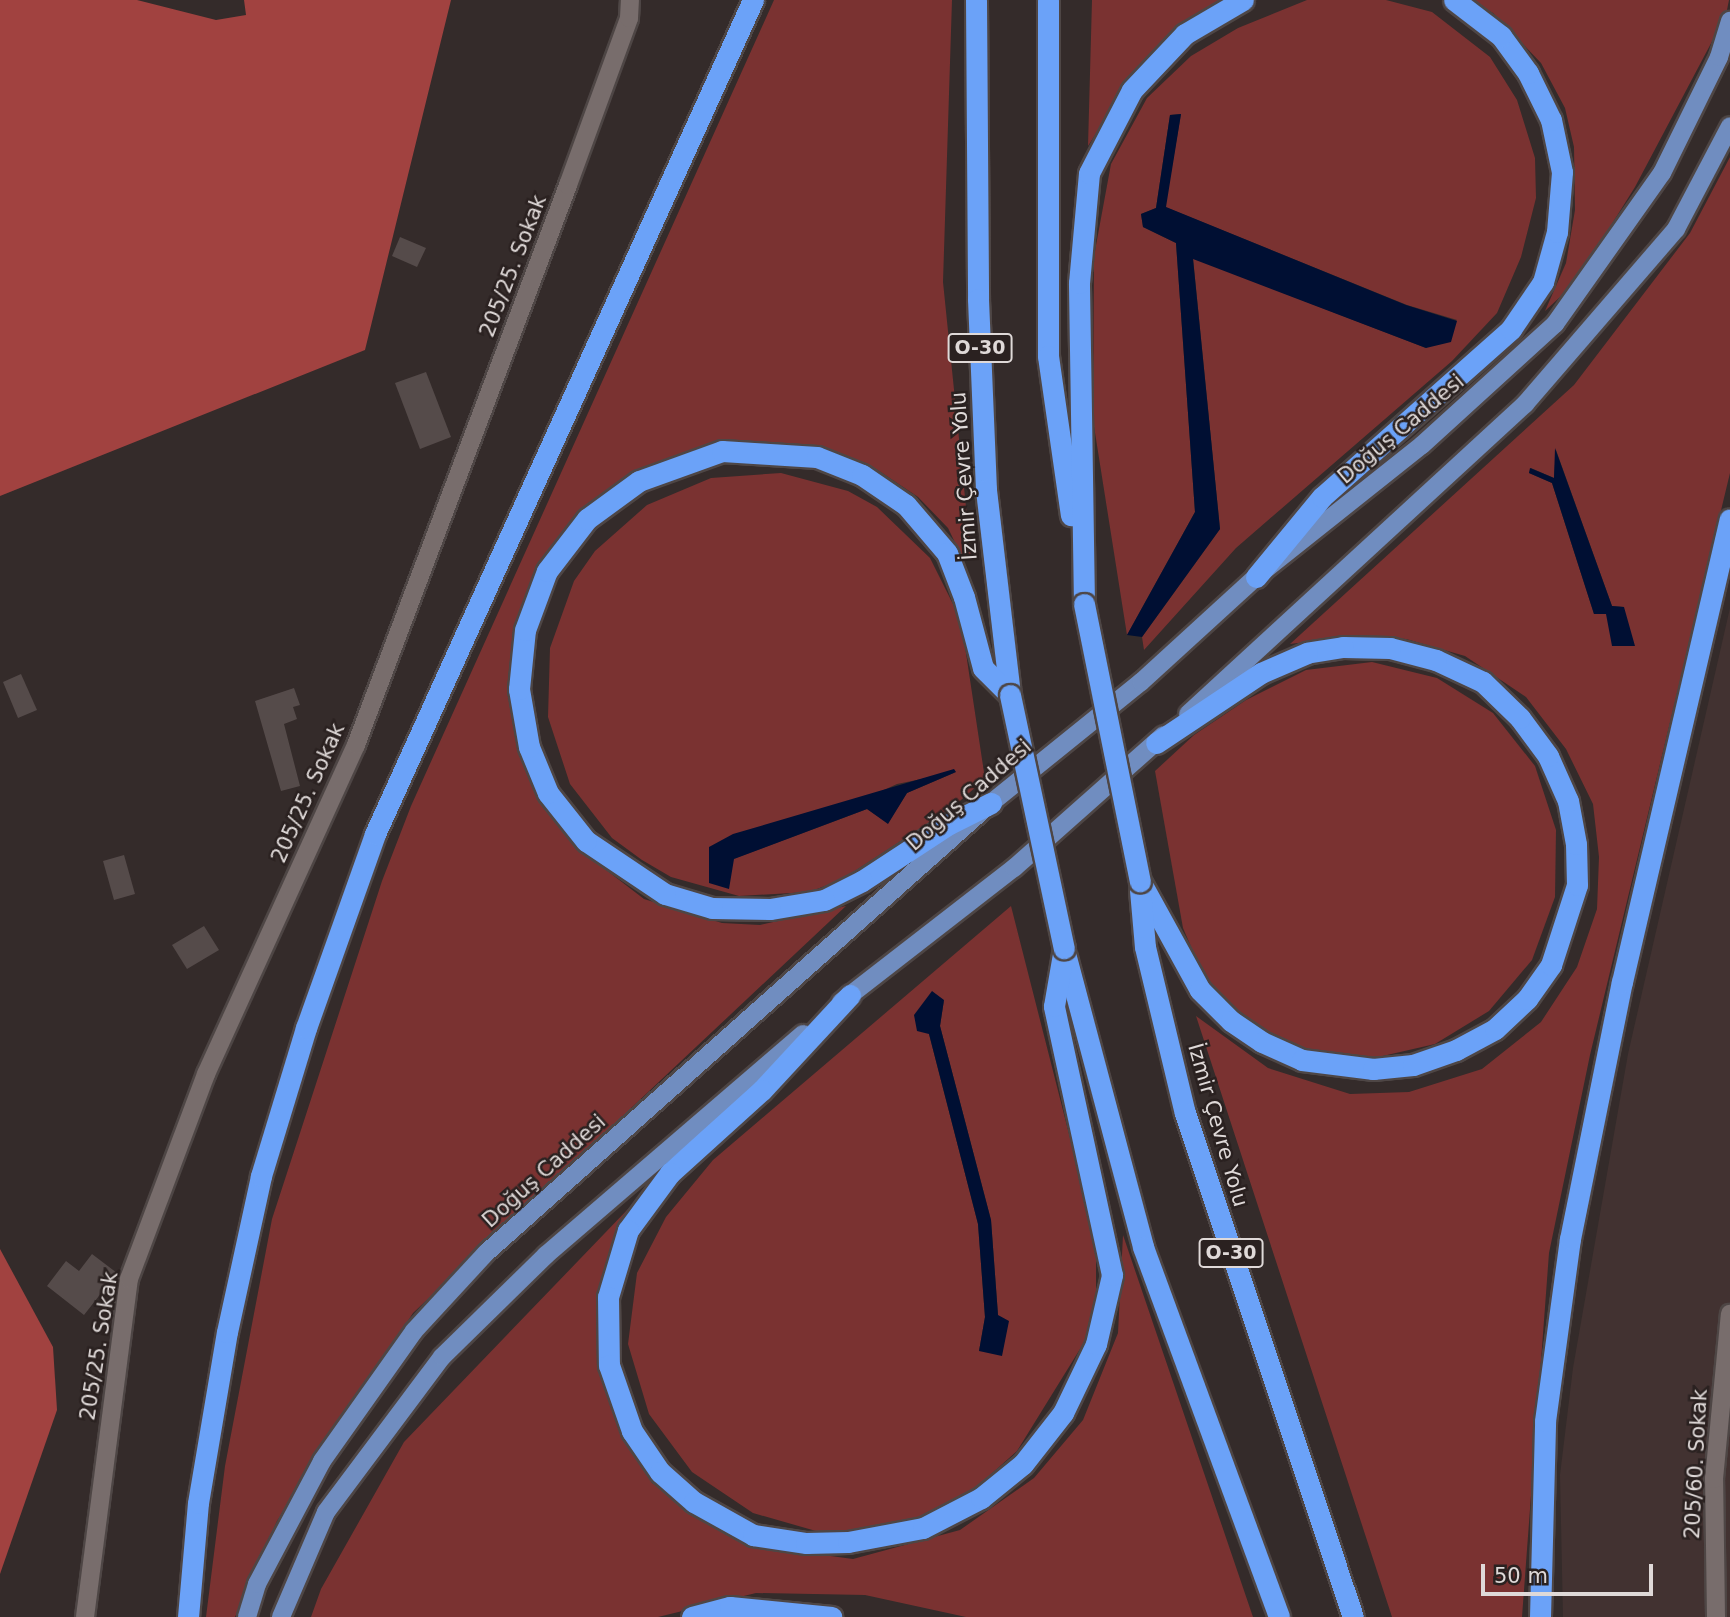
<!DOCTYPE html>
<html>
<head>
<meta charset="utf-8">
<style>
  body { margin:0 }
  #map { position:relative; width:1730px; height:1617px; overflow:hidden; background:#342b2a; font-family:"DejaVu Sans",sans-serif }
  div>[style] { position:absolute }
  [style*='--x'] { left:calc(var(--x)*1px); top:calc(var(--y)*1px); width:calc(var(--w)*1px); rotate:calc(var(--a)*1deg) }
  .built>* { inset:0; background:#423231 }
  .green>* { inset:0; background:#7a3231 }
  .forest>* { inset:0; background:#a14240 }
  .water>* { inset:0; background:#000f33 }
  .building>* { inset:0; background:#554b4a }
  .roads { filter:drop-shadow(2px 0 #4e4645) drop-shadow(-2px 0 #4e4645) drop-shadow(0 2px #4e4645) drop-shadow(0 -2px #4e4645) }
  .minor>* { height:18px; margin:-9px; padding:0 9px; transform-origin:9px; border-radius:9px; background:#786d6c }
  .primary>* { height:18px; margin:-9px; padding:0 9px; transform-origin:9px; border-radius:9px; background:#708dc0 }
  .motorway>* { height:21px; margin:-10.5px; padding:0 10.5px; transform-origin:10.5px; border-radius:10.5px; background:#6ba2f8 }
  .bridges { filter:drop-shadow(2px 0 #4e4645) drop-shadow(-2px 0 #4e4645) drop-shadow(0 2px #4e4645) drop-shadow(0 -2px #4e4645) }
  .motorway-bridge>* { height:21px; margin:-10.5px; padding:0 10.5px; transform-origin:10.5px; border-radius:10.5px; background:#6ba2f8 }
  span { translate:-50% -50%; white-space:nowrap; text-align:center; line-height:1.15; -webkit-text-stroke:5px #2a2120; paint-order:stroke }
  .shield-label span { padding:2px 5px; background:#2a2120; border:2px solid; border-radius:5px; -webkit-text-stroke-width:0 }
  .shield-label { font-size:19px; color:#dfd9d8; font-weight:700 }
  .street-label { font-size:21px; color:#dfd9d8 }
  .scale { position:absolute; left:1481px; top:1564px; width:172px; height:32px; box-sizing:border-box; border:4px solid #dfd9d8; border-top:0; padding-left:9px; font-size:21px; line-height:24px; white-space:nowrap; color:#dfd9d8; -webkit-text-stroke:5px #2a2120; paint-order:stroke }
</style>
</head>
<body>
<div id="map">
  <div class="built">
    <i style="clip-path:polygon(1730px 608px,1730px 1617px,1563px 1617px,1560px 1475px,1573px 1368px,1628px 1054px)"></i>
  </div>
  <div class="green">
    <i style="clip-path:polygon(774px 0,952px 0,943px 282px,971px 556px,961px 555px,948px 528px,918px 497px,876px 469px,814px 446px,721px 443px,602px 500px,518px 629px,548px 804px,588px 856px,644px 899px,722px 923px,760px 925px,846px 906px,413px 1313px,277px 1521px,235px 1617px,206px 1617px,225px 1466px,272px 1219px,382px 881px,411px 806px)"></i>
    <i style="clip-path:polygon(1092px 0,1228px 0,1127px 85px,1088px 146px)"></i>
    <i style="clip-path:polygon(1307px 0,1386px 0,1432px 12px,1490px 57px,1517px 100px,1535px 158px,1536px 198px,1521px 257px,1497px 313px,1452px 361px,1236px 548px,1144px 650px,1142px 637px,1220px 529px,1193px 258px,1426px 348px,1457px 320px,1407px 305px,1165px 207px,1181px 114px,1170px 115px,1156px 208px,1141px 214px,1143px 227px,1176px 243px,1195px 512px,1127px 635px,1093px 420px,1094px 256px,1111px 164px,1147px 98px,1191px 56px,1238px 28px)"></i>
    <i style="clip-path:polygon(1470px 0,1729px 0,1726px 15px,1635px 187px,1575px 283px,1545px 311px,1566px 263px,1575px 210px,1574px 147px,1565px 108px,1541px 63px,1493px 13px)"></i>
    <i style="clip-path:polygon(evenodd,1730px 157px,1730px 473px,1590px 1055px,1549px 1253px,1522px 1617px,1392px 1617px,1196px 1016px,1268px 1068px,1350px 1094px,1409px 1092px,1482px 1069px,1541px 1022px,1577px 967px,1597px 909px,1599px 857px,1593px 804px,1566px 749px,1526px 697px,1465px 656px,1406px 639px,1353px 636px,1290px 644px,1574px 385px,1690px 233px,1730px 157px,1556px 450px,1612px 606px,1624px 607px,1594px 614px,1552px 483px,1529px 473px,1531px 468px,1554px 478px,1556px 450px)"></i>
    <i style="clip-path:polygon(evenodd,781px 473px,848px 491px,877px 507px,930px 558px,961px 620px,985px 779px,953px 807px,841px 880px,809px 892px,739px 896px,671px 877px,642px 860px,612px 838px,570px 784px,548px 717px,550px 648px,574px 581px,595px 551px,647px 505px,711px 478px,781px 473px,956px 772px,907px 793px,888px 823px,867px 809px,733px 859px,897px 784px,956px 772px)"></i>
    <i style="clip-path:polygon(1372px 662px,1437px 678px,1493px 713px,1535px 766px,1556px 830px,1555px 897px,1532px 960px,1489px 1011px,1435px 1044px,1374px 1058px,1311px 1052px,1254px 1026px,1207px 984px,1183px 928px,1155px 771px,1194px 735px,1246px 700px,1306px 670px)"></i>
    <i style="clip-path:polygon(evenodd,1011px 906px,1096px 1240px,1096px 1297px,1085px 1341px,1017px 1451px,962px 1500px,895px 1528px,823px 1533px,753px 1513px,692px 1472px,649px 1414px,628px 1344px,637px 1273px,666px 1217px,713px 1160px,1011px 906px,944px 1000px,940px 1026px,991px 1220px,998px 1315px,979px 1351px,985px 1317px,978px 1224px,929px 1034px,944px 1000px)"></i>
    <i style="clip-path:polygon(629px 1208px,599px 1305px,602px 1381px,652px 1483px,756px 1546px,853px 1559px,960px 1530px,1034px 1478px,1083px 1420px,1118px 1333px,1123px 1235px,1253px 1617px,966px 1617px,865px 1595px,756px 1593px,658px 1617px,311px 1617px,321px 1589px,404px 1442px)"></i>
  </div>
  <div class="forest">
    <i style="clip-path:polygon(0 0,137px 0,216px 20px,246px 15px,244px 0,451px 0,365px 350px,0 496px)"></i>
    <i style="clip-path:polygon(0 1249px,53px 1347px,57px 1410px,0 1574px)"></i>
  </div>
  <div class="water">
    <i style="clip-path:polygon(1181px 114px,1166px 207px,1406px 305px,1457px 321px,1451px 342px,1426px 348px,1193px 259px,1220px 529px,1142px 637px,1127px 635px,1195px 512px,1176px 243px,1143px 227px,1141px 214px,1156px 208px,1170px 115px)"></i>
    <i style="clip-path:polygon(1555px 448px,1612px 606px,1624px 607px,1635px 646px,1612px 646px,1606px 614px,1594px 614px,1552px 483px,1529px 473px,1530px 468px,1554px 478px)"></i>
    <i style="clip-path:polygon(954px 769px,956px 772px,907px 793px,888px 824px,867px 809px,734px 859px,729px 889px,709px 883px,709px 847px,733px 834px)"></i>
    <i style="clip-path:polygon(932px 991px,944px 1000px,940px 1026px,991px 1220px,998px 1315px,1009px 1321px,1002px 1356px,979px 1351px,985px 1317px,978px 1224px,929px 1034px,917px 1031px,914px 1015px)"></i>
  </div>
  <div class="building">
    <i style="clip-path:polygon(400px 237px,426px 248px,417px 267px,392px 256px)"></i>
    <i style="clip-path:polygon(426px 372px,451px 437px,420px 449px,395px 383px)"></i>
    <i style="clip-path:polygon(21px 674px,37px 710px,18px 718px,3px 682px)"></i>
    <i style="clip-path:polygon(294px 688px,300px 705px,293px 707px,297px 719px,284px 724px,300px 786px,281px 791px,255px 701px)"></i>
    <i style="clip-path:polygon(124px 855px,135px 894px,114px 900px,103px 861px)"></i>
    <i style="clip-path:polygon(204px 926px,219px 950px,187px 969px,172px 945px)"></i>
    <i style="clip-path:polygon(92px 1254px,117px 1273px,84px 1315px,47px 1286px,66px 1261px,79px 1271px)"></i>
  </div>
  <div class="roads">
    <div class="minor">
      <i style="--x:85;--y:1617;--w:341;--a:-82.6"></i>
      <i style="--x:129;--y:1279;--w:219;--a:-69.4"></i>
      <i style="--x:206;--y:1074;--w:362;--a:-65.5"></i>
      <i style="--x:356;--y:745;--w:599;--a:-69.26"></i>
      <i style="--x:568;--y:185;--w:178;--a:-69.9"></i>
      <i style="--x:629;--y:18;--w:18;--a:-87"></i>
      <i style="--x:1716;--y:1617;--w:138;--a:-90.8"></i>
      <i style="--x:1714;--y:1479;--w:166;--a:-84.5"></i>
    </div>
    <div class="primary">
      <i style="--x:1188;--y:714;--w:458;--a:-42.6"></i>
      <i style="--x:1525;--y:404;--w:231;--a:-49.2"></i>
      <i style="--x:1676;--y:229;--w:116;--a:-62.3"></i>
      <i style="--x:841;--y:1002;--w:219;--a:-37.8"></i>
      <i style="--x:1014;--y:868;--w:200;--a:-41.6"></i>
      <i style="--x:247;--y:1617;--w:34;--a:-73"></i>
      <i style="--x:257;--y:1584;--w:139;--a:-62.1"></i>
      <i style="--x:322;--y:1461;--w:159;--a:-54.7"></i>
      <i style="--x:414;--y:1331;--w:106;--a:-47.3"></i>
      <i style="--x:486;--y:1253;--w:676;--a:-41.7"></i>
      <i style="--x:991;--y:803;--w:193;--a:-38.9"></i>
      <i style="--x:1141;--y:682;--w:156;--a:-42.4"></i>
      <i style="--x:1256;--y:577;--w:212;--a:-38.5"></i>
      <i style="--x:1422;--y:445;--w:180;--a:-42.3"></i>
      <i style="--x:1555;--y:324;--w:185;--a:-54.7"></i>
      <i style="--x:1662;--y:173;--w:129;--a:-63.8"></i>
      <i style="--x:1719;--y:57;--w:38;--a:-73"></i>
      <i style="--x:281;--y:1617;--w:114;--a:-66.8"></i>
      <i style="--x:326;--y:1512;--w:194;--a:-53.2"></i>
      <i style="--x:442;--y:1357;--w:146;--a:-44.4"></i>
      <i style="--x:546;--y:1255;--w:339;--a:-40.7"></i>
    </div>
    <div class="motorway">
      <i style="--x:976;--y:0;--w:299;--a:89.6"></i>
      <i style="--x:978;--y:299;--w:191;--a:87.6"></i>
      <i style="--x:986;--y:490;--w:206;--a:83.3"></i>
      <i style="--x:1048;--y:0;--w:356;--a:90"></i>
      <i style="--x:1048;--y:356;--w:161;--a:81.8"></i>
      <i style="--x:1256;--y:577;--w:104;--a:-50.5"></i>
      <i style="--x:1322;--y:497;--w:253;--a:-41.6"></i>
      <i style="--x:1511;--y:329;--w:57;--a:-55.8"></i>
      <i style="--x:1543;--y:282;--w:52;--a:-74.4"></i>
      <i style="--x:1557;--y:232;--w:60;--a:-85.2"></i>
      <i style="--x:1562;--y:172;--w:53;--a:-101.9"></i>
      <i style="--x:1551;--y:120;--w:52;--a:-116.1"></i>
      <i style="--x:1528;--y:73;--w:46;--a:-126.1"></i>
      <i style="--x:1501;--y:36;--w:59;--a:-142.5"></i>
      <i style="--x:1084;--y:604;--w:321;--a:-90.9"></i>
      <i style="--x:1079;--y:283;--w:110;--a:-84.8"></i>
      <i style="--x:1089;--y:173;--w:93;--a:-62.6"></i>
      <i style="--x:1132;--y:90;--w:77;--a:-46.6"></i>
      <i style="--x:1185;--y:34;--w:67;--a:-30.4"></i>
      <i style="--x:991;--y:803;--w:47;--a:153.4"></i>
      <i style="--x:949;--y:824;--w:104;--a:146.8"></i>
      <i style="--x:862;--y:881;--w:42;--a:153.4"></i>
      <i style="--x:824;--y:900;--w:55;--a:170.5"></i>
      <i style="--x:770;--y:909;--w:58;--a:-179"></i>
      <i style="--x:712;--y:908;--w:49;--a:-163.4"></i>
      <i style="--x:665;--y:894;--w:95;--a:-146.1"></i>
      <i style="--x:586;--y:841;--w:61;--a:-128.4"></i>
      <i style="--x:548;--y:793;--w:50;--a:-112.4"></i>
      <i style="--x:529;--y:747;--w:59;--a:-99.8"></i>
      <i style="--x:519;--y:689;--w:59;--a:-84.2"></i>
      <i style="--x:525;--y:630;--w:63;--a:-69.6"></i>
      <i style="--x:547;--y:571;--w:66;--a:-52.4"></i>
      <i style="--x:587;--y:519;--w:64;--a:-36.2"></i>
      <i style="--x:639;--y:481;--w:88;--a:-19.9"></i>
      <i style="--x:722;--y:451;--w:95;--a:3.6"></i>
      <i style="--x:817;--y:457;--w:48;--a:21.8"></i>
      <i style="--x:862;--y:475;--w:53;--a:34.3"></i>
      <i style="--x:906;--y:505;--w:63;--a:49.5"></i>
      <i style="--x:947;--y:553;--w:47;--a:68.9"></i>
      <i style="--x:964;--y:597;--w:73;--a:75"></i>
      <i style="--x:983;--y:668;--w:38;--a:45"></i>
      <i style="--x:1140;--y:881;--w:124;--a:61.2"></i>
      <i style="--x:1200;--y:990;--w:44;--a:45"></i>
      <i style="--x:1231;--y:1021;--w:37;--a:34"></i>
      <i style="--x:1262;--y:1042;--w:44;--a:24.2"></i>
      <i style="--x:1302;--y:1060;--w:72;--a:7.2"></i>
      <i style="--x:1373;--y:1069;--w:40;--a:-5.7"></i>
      <i style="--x:1413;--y:1065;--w:46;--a:-19.2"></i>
      <i style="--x:1456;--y:1050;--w:44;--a:-28.3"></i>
      <i style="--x:1495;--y:1029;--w:44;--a:-43.2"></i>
      <i style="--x:1527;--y:999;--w:42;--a:-54.8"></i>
      <i style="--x:1551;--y:965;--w:84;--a:-72"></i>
      <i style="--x:1577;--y:885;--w:41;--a:-91.4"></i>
      <i style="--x:1576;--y:844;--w:44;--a:-100.5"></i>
      <i style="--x:1568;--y:801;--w:49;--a:-114"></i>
      <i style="--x:1548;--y:756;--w:47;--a:-126.4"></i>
      <i style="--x:1520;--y:718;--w:52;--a:-135.8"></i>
      <i style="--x:1483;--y:682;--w:52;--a:-154.9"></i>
      <i style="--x:1436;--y:660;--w:48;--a:-165.4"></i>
      <i style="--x:1390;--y:648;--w:47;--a:-178.8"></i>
      <i style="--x:1343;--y:647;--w:36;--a:171"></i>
      <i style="--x:1307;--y:653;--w:50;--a:156.5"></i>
      <i style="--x:1261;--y:673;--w:126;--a:146.3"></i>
      <i style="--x:1140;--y:890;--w:57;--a:85"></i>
      <i style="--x:1145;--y:947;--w:171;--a:76.5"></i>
      <i style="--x:1185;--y:1113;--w:531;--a:71.57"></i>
      <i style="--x:1066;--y:957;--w:300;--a:75.1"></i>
      <i style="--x:1143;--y:1247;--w:394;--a:69.8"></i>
      <i style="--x:850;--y:995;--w:129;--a:132.8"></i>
      <i style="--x:762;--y:1090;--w:124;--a:137.9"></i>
      <i style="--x:670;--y:1173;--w:71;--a:126.4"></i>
      <i style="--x:628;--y:1230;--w:70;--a:106.6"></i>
      <i style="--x:608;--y:1297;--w:68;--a:89.2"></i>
      <i style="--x:609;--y:1365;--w:70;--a:70.8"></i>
      <i style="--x:632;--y:1431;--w:50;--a:55.7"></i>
      <i style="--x:660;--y:1472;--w:45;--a:41.4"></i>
      <i style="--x:694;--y:1502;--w:68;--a:29.2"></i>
      <i style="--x:753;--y:1535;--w:54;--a:8.6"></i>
      <i style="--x:806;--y:1543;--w:42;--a:-1.4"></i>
      <i style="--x:848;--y:1542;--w:76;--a:-10.6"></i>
      <i style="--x:923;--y:1528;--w:65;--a:-27.3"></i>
      <i style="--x:981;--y:1498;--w:54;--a:-39"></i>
      <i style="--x:1023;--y:1464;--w:65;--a:-51.9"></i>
      <i style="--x:1063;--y:1413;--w:76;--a:-64.4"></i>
      <i style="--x:1096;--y:1344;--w:71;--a:-76.9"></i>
      <i style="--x:1112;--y:1275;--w:275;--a:-102.2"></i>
      <i style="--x:1054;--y:1006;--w:59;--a:-80.2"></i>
      <i style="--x:188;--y:1617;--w:114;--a:-85"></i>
      <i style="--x:198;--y:1503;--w:173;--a:-80.4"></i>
      <i style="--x:227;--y:1332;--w:160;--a:-77.7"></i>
      <i style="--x:261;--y:1176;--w:155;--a:-73.1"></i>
      <i style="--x:306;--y:1028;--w:206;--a:-70.4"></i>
      <i style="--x:375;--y:834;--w:916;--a:-65.62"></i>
      <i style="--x:692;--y:1617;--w:39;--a:-15"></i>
      <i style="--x:730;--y:1607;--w:102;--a:5.6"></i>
      <i style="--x:1540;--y:1617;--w:196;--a:-88.5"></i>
      <i style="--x:1545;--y:1421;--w:184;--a:-82.2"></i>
      <i style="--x:1570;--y:1239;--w:262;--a:-78.6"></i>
      <i style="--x:1622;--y:982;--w:475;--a:-76.9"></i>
    </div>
  </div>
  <div class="bridges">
    <div class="motorway-bridge">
      <i style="--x:1084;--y:604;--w:283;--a:78.6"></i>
      <i style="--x:1010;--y:695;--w:259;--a:78"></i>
    </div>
  </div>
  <div class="shield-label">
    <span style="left:980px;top:348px">O-30</span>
    <span style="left:1231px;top:1253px">O-30</span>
  </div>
  <div class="street-label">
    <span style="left:513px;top:266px;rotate:-69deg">205/25. Sokak</span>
    <span style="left:1401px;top:429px;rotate:-40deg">Doğuş Caddesi</span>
    <span style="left:964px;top:476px;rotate:-94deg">İzmir Çevre Yolu</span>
    <span style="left:308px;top:793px;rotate:-66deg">205/25. Sokak</span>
    <span style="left:969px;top:795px;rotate:-41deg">Doğuş Caddesi</span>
    <span style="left:1218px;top:1125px;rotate:74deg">İzmir Çevre Yolu</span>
    <span style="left:544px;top:1171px;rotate:-42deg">Doğuş Caddesi</span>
    <span style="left:99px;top:1346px;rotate:-81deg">205/25. Sokak</span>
    <span style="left:1696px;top:1464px;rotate:-87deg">205/60. Sokak</span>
  </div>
  <div class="scale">50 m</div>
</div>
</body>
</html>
